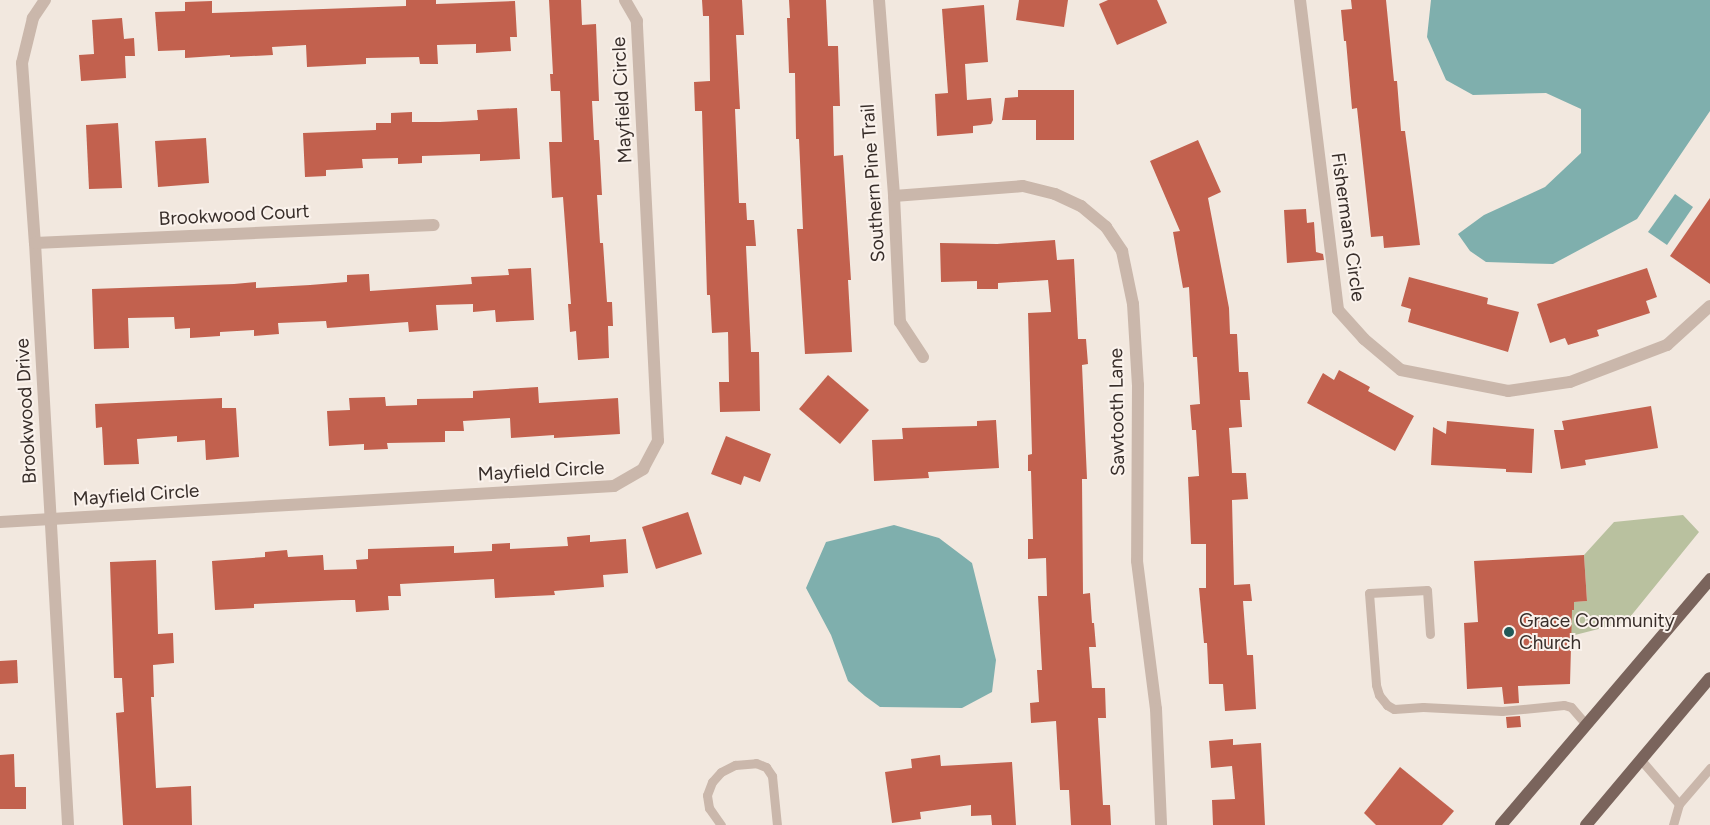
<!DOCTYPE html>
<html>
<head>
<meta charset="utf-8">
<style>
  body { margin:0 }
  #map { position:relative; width:1710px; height:825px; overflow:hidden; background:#f2e8df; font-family:Figtree,sans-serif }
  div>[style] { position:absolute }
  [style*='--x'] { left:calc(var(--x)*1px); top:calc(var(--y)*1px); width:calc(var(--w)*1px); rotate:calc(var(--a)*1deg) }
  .green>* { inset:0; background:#b9c19f }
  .water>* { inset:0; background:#7fafad }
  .building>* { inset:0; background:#c2614e }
  .lane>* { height:9px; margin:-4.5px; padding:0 4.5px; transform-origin:4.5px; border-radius:4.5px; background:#cab7ab }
  .street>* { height:12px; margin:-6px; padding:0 6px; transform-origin:6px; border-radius:6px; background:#cab7ab }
  .primary>* { height:12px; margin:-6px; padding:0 6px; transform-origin:6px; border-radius:6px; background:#7a645c }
  .dots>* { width:14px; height:14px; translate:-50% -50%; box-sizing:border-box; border:2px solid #faf2ec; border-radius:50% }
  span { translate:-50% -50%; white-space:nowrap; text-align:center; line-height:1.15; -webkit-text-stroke:4px #faf2ec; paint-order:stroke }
  .street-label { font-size:19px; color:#382e2a }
  .poi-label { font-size:19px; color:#382e2a }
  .left { translate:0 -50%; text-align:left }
</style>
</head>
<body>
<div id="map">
  <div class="green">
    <i style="clip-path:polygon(1683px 515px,1699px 532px,1626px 622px,1571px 636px,1553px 612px,1574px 610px,1574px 602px,1587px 601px,1584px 555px,1614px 522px)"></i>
  </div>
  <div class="water">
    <i style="clip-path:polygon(1431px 0,1710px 0,1710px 111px,1637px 219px,1553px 264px,1486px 262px,1470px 251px,1458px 234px,1484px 215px,1545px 187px,1581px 153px,1581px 109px,1546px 93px,1473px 95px,1446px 80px,1427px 37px)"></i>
    <i style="clip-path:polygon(1675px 194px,1693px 207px,1667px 245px,1648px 232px)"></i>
    <i style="clip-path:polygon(894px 525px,939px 538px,972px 563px,996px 660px,992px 692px,962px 708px,880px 707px,865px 696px,848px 681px,831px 635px,806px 588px,826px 542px)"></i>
  </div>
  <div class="building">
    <i style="clip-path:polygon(406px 0,436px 0,436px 4px,515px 1px,517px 37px,510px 37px,511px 51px,476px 53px,476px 44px,437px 45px,438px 64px,420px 64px,419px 57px,366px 58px,366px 64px,307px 67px,306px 45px,272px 47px,273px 55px,230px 57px,230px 55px,185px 58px,185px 50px,158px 51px,155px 12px,185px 11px,185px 2px,212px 1px,212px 13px,406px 6px)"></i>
    <i style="clip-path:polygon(549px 0,581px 0,582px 25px,596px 24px,599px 101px,592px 101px,594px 140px,599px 140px,602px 195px,597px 195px,600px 243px,603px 243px,607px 302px,612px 302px,613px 326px,608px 326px,609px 358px,578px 360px,576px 331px,570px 332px,568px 304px,571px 304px,563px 197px,552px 198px,549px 142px,562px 142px,560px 91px,551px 91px,550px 74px,553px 74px)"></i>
    <i style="clip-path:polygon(702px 0,742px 0,744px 35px,736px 35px,740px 109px,735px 109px,739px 203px,746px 203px,747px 220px,754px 220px,756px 246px,746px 246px,751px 352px,759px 352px,760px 411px,720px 412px,719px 382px,729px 382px,728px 332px,712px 333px,710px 295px,707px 295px,702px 111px,695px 111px,694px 82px,710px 81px,709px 16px,703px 16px)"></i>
    <i style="clip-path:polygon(789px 0,826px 0,828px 46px,838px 46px,840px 106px,833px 106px,834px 156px,843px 155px,851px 280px,848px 280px,852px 352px,805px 354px,797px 229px,803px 229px,799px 139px,796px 139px,795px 73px,789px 73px,787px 18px,790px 18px)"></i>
    <i style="clip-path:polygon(1019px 0,1068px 0,1064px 27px,1016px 20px)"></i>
    <i style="clip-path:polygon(1108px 0,1157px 0,1167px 23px,1117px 45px,1099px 4px)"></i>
    <i style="clip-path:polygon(1351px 0,1386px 0,1394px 81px,1397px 81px,1401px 131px,1405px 131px,1420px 245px,1384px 248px,1383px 236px,1371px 237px,1357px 108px,1352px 109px,1346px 41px,1344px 41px,1341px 10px,1352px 9px)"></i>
    <i style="clip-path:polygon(984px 5px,988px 62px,965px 64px,967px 100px,991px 98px,993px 120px,991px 124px,973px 126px,973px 133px,937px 136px,935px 94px,948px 93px,942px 9px)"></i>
    <i style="clip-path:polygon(122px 18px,124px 39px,134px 38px,135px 56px,125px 56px,126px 78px,81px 81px,79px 55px,94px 54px,92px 20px)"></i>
    <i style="clip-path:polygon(1018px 90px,1074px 90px,1074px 140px,1036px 140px,1036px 120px,1002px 120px,1005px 98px,1018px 97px)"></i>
    <i style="clip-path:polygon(517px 108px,520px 159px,480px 161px,480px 154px,422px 156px,422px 163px,398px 164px,398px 158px,362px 159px,363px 168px,326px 170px,326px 176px,305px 177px,303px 133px,376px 130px,376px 123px,391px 123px,391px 113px,412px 112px,412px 122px,440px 122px,478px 120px,477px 110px)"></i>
    <i style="clip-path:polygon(118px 123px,122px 188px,89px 189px,86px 125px)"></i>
    <i style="clip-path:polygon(206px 138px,209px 183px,158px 187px,155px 141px)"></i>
    <i style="clip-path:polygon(1198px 140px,1221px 192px,1208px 198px,1229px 308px,1230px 334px,1237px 334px,1239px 372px,1248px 372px,1250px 400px,1240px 400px,1242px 427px,1229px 428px,1232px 473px,1246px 473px,1248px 499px,1232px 500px,1234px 585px,1250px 584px,1252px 601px,1243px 601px,1247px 655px,1253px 655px,1256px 709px,1225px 711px,1223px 684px,1209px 684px,1207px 643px,1204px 643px,1199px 588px,1206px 588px,1206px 544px,1191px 544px,1188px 477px,1199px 476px,1196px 430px,1192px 430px,1190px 405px,1200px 404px,1197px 357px,1193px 357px,1189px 287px,1183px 288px,1173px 232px,1180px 231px,1150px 161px)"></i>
    <i style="clip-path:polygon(1710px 198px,1710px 284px,1670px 256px)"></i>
    <i style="clip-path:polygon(1306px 209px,1307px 223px,1314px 222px,1316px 252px,1323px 254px,1324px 260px,1287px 263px,1284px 210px)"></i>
    <i style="clip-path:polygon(1055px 240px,1057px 260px,1074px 259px,1078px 339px,1086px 339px,1088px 364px,1082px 365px,1087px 479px,1082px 479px,1083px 594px,1090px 593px,1092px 623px,1094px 623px,1096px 647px,1089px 647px,1092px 688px,1105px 688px,1106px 718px,1098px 718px,1103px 805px,1110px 805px,1111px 825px,1071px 825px,1069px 790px,1060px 790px,1056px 721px,1031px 723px,1030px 703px,1039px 702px,1037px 670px,1042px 670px,1038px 596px,1047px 596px,1046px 558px,1028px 559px,1028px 539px,1033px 539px,1031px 471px,1028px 471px,1028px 455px,1032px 454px,1028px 313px,1051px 312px,1048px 280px,998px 283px,998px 289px,977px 289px,977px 281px,941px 282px,940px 243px,997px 244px)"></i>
    <i style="clip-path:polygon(531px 268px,534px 320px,496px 322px,495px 310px,473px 312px,473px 304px,436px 305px,438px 330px,409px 332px,408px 322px,327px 328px,326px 321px,278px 323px,279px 334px,254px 336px,254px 330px,220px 332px,220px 336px,190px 338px,190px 328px,175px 329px,174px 317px,128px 318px,129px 348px,94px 349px,92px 289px,234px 284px,256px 282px,256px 288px,310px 285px,347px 282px,347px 275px,369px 274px,370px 291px,472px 284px,471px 277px,509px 275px,508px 269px)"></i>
    <i style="clip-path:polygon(1647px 268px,1657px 297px,1646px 301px,1650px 313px,1597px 330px,1599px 336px,1568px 345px,1565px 338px,1550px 343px,1537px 304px)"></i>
    <i style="clip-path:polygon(1409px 277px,1488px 298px,1487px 304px,1519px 312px,1508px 352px,1408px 322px,1411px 309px,1401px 306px)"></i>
    <i style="clip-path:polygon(1339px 370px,1370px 387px,1368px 391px,1414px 416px,1395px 451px,1307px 403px,1323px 373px,1334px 380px)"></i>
    <i style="clip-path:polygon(828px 375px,869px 410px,840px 444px,799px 409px)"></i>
    <i style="clip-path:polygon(538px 387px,539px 403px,618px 398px,620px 434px,554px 438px,554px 435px,511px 438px,510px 418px,463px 421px,464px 431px,445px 431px,445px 442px,387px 443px,388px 449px,364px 450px,364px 444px,329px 446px,327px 411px,350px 410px,349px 398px,385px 397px,386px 406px,417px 405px,417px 399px,473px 398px,473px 391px)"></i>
    <i style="clip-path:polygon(222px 398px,222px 408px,236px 408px,239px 457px,206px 460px,205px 440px,177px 442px,177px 436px,137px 439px,139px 464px,104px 465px,102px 427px,96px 428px,95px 404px)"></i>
    <i style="clip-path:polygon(1651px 406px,1658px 448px,1585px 460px,1586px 465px,1561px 469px,1554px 430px,1564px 430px,1562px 421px)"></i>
    <i style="clip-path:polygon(996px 420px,999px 468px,928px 472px,929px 478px,874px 481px,872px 440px,903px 439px,902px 428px,977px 426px,977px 421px)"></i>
    <i style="clip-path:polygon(1447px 421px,1534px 429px,1532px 473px,1506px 472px,1506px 469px,1431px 465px,1433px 427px,1446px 434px)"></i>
    <i style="clip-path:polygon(726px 436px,771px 454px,760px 482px,744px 476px,741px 485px,711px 474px)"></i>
    <i style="clip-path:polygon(688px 512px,702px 554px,656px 569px,642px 527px)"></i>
    <i style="clip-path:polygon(590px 535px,590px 542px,626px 539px,628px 573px,603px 575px,604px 587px,554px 591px,555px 595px,495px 598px,494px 579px,400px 584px,401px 596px,388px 596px,389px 610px,356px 612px,355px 600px,342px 600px,254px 604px,254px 608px,215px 610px,212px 561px,265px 557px,265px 552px,287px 550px,288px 557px,323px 555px,324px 570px,357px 569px,356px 560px,368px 559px,368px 549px,454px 546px,454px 553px,492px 551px,492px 544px,510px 543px,510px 549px,568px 546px,567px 537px)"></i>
    <i style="clip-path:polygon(1584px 555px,1587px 601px,1574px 602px,1574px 610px,1572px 610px,1570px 684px,1518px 686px,1519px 703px,1504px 704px,1502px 687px,1467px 689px,1464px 623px,1478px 622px,1474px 561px)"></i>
    <i style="clip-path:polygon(156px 560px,158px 634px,173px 633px,174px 663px,153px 665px,154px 697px,151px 697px,156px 788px,191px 786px,192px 825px,123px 825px,116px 713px,124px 712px,122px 678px,114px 678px,110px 562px)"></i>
    <i style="clip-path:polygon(17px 660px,18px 683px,0 684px,0 661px)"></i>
    <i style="clip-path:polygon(1520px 716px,1521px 727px,1507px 728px,1506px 717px)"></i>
    <i style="clip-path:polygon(1233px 739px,1233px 745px,1261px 743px,1265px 825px,1213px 825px,1212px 800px,1235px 799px,1232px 766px,1211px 768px,1209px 741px)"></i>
    <i style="clip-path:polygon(14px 754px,15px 787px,26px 787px,26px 809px,0 809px,0 755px)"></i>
    <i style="clip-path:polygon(940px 755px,941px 766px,1012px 762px,1016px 825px,992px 825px,991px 815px,971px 816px,971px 805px,920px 812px,921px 819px,892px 823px,885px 772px,912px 768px,911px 759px)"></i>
    <i style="clip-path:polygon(1400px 767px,1454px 811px,1442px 825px,1376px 825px,1364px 813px)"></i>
  </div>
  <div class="lane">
    <i style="--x:1430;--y:634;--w:44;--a:-93.9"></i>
    <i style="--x:1427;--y:590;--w:58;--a:177"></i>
    <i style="--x:1369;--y:593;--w:92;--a:85.6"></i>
    <i style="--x:1376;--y:685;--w:10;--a:73"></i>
    <i style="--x:1379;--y:695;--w:13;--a:51"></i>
    <i style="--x:1387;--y:705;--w:8;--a:30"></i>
    <i style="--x:1394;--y:709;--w:29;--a:-4"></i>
    <i style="--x:1423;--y:707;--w:79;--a:2.9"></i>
    <i style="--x:1502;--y:711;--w:62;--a:-5.5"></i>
    <i style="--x:1564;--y:705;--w:7;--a:16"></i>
    <i style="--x:1571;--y:707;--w:23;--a:49"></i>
    <i style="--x:1641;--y:760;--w:58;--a:49.2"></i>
    <i style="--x:1679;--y:804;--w:22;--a:106"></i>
    <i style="--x:1679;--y:804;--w:48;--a:-49.3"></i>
    <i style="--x:721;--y:825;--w:21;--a:-125"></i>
    <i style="--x:709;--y:808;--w:13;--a:-99"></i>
    <i style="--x:707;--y:795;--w:14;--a:-69"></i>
    <i style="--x:712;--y:782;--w:13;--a:-48"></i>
    <i style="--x:721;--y:772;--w:16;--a:-27"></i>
    <i style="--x:735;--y:765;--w:21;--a:-5"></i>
    <i style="--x:756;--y:763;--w:11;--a:22"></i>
    <i style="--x:766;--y:767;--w:11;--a:56"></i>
    <i style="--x:772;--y:776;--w:49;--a:84.2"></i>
  </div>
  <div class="street">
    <i style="--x:45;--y:0;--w:22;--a:124"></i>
    <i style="--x:33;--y:18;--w:46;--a:103.7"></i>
    <i style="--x:22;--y:63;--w:180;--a:85.9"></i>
    <i style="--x:35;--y:243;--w:583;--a:86.75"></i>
    <i style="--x:879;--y:0;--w:197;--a:85.6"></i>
    <i style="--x:894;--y:196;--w:126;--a:87.3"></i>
    <i style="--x:900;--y:322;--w:42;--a:56.7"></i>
    <i style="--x:1300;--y:0;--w:312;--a:83"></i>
    <i style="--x:1338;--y:310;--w:39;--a:48"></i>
    <i style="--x:1364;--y:339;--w:48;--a:40"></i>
    <i style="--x:1401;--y:370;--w:109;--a:11.1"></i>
    <i style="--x:1508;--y:391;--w:63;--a:-8.3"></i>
    <i style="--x:1570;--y:382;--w:104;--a:-20.9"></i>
    <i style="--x:1667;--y:345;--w:58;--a:-42.2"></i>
    <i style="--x:894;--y:196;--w:129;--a:-4.4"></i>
    <i style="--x:1023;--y:186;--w:33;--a:14"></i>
    <i style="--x:1055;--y:194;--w:29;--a:25"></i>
    <i style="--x:1081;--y:206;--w:33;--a:40"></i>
    <i style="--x:1106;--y:227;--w:29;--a:56"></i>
    <i style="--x:1122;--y:251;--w:54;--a:78.3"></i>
    <i style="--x:1133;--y:304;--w:81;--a:86.5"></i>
    <i style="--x:1138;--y:385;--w:176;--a:90.3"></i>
    <i style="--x:1137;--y:561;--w:149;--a:82.7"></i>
    <i style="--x:1156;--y:709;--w:116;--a:87.5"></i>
    <i style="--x:35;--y:243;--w:399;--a:-2.6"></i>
    <i style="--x:0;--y:522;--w:615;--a:-3.36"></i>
    <i style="--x:614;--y:486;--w:34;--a:-30"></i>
    <i style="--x:643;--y:469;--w:32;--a:-62"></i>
    <i style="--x:658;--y:441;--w:421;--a:-92.9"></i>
    <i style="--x:637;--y:21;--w:24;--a:-120"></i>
  </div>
  <div class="primary">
    <i style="--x:1501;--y:825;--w:323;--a:-49.6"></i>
    <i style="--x:1586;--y:825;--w:192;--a:-49.9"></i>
  </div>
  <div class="dots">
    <i style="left:1509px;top:632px;background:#215958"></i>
  </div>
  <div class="street-label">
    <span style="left:622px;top:100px;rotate:-93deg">Mayfield Circle</span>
    <span style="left:873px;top:183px;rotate:-94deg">Southern Pine Trail</span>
    <span style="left:234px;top:215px;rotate:-3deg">Brookwood Court</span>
    <span style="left:1348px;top:227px;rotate:82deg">Fishermans Circle</span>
    <span style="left:26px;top:411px;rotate:-93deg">Brookwood Drive</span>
    <span style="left:1117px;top:412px;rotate:-91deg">Sawtooth Lane</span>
    <span style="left:541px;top:471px;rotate:-3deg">Mayfield Circle</span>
    <span style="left:136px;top:495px;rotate:-4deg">Mayfield Circle</span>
  </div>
  <div class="poi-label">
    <span class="left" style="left:1519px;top:632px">Grace Community<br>Church</span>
  </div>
</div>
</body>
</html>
